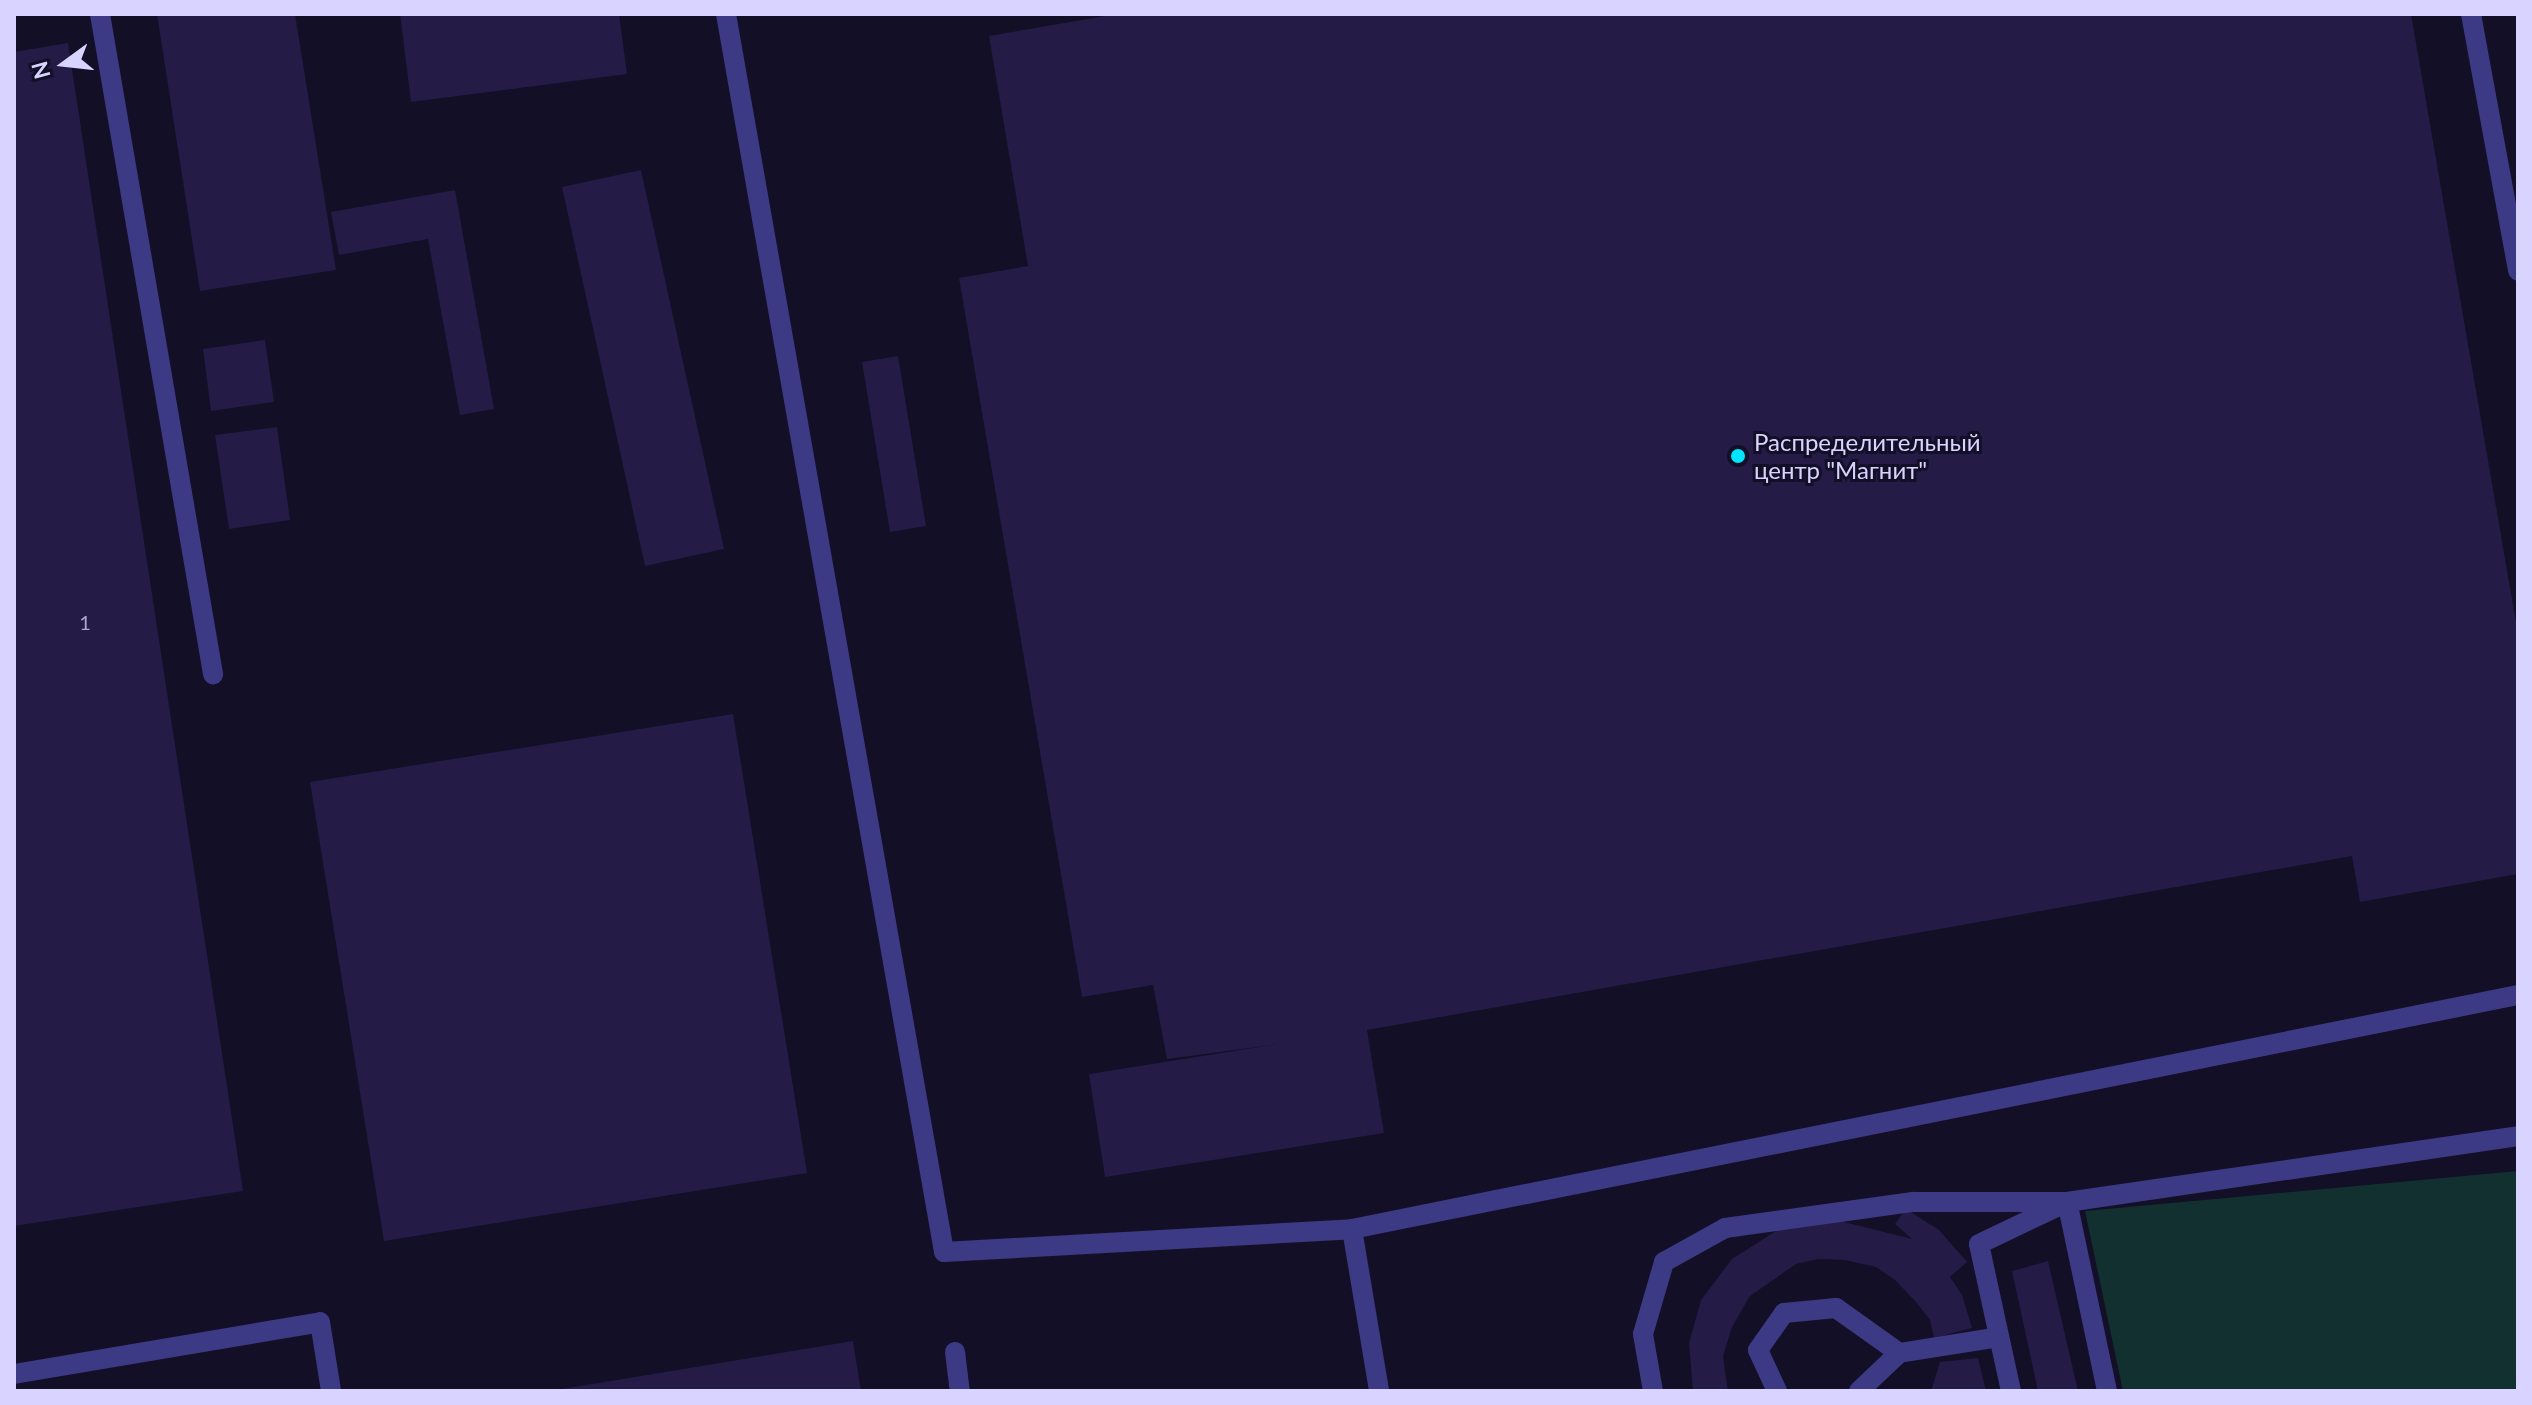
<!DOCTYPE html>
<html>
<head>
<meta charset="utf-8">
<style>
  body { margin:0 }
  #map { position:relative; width:2532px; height:1405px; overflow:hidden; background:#130f26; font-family:Lato,sans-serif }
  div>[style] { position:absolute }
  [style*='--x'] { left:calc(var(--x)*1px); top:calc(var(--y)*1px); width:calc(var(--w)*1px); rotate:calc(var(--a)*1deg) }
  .green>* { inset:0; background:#12302f }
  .building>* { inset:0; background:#241b47 }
  .service>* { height:20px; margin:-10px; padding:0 10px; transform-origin:10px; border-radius:10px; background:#3d3a85 }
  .dots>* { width:22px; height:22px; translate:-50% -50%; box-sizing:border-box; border:4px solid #130f26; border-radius:50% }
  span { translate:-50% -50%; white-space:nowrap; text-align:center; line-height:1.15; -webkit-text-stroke:6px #130f26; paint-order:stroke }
  .number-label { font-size:20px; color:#aca6d1 }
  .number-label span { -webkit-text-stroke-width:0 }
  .poi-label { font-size:24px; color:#d9d4ff }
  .left { translate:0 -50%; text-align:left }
  .frame { position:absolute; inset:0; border:16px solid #d9d4ff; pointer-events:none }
  .north { position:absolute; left:24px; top:24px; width:80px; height:80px; -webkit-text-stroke:6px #130f26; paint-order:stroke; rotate:255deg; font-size:22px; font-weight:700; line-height:32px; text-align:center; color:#d9d4ff }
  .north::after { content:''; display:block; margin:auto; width:28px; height:36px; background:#d9d4ff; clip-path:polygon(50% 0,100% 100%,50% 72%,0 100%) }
</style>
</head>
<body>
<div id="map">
  <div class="green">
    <i style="clip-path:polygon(2518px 1171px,2518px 1391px,2123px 1391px,2085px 1211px)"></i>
  </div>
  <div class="building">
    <i style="clip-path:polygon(157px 14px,295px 14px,336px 270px,200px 291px)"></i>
    <i style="clip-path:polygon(400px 14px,619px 14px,627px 74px,411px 102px)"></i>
    <i style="clip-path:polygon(1117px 14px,2411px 14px,2518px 634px,2518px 874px,2360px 902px,2352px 856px,1367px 1030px,1384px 1133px,1105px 1177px,1089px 1074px,1279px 1044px,1167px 1059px,1153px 985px,1082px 997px,959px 278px,1028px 266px,989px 36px)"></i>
    <i style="clip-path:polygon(68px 43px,243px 1191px,14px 1226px,14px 52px)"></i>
    <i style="clip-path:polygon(641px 170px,724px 549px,645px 566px,562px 187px)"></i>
    <i style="clip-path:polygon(455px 190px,494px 409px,460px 415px,428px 239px,339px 255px,331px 212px)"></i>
    <i style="clip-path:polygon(265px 340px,274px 402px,211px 411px,203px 349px)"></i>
    <i style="clip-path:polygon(898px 356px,926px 526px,890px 532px,862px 362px)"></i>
    <i style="clip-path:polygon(277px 427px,290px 520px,229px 529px,215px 435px)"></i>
    <i style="clip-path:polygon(733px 714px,807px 1173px,384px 1241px,310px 782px)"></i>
    <i style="clip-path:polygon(1906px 1209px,1939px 1230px,1967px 1262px,1950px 1277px,1962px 1295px,1972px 1328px,1934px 1338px,1930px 1320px,1916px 1302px,1895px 1280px,1876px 1267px,1845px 1260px,1818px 1259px,1796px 1264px,1750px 1296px,1732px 1327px,1723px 1356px,1728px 1391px,1693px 1391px,1689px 1343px,1701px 1300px,1732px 1259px,1784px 1226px,1836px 1220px,1912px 1239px,1895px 1224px)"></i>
    <i style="clip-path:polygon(2048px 1261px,2078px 1391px,2038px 1391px,2012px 1271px)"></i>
    <i style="clip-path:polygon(853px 1341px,861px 1391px,562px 1391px,562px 1389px)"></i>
    <i style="clip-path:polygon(1978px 1358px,1986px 1391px,1931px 1391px,1940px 1362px)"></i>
  </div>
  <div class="service">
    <i style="--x:100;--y:14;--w:670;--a:80.28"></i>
    <i style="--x:726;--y:14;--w:1257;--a:80.01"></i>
    <i style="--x:944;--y:1252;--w:409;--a:-3.2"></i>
    <i style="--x:1352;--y:1229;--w:1189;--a:-11.35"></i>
    <i style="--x:2471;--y:14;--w:261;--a:79.6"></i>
    <i style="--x:1352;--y:1229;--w:164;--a:80.5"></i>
    <i style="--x:955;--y:1352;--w:39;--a:83"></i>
    <i style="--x:14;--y:1374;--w:310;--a:-9.6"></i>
    <i style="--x:320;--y:1322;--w:70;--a:80.9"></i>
    <i style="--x:1653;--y:1391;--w:58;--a:-100"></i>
    <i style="--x:1643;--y:1334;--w:75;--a:-73.7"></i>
    <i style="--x:1664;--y:1262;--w:70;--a:-29.1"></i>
    <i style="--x:1725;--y:1228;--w:190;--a:-7.9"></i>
    <i style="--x:1913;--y:1202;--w:154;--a:0"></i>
    <i style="--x:1777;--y:1391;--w:45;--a:-114.9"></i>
    <i style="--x:1758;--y:1350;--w:45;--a:-54.9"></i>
    <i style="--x:1784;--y:1313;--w:52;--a:-5.5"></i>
    <i style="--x:1836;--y:1308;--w:77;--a:35.5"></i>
    <i style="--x:1859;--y:1391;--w:55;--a:-43.5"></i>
    <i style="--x:1899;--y:1353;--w:101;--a:-9.1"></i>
    <i style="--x:2011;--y:1391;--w:150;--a:-102.3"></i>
    <i style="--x:1979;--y:1244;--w:93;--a:-25.5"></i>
    <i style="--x:2107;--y:1391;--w:193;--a:-101.9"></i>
    <i style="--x:2067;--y:1202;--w:456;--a:-8.3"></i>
  </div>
  <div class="dots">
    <i style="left:1738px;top:456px;background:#00e5ff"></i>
  </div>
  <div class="number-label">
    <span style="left:85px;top:622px">1</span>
  </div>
  <div class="poi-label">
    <span class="left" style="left:1754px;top:456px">Распределительный<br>центр "Магнит"</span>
  </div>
  <div class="frame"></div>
  <div class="north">N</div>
</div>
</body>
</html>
